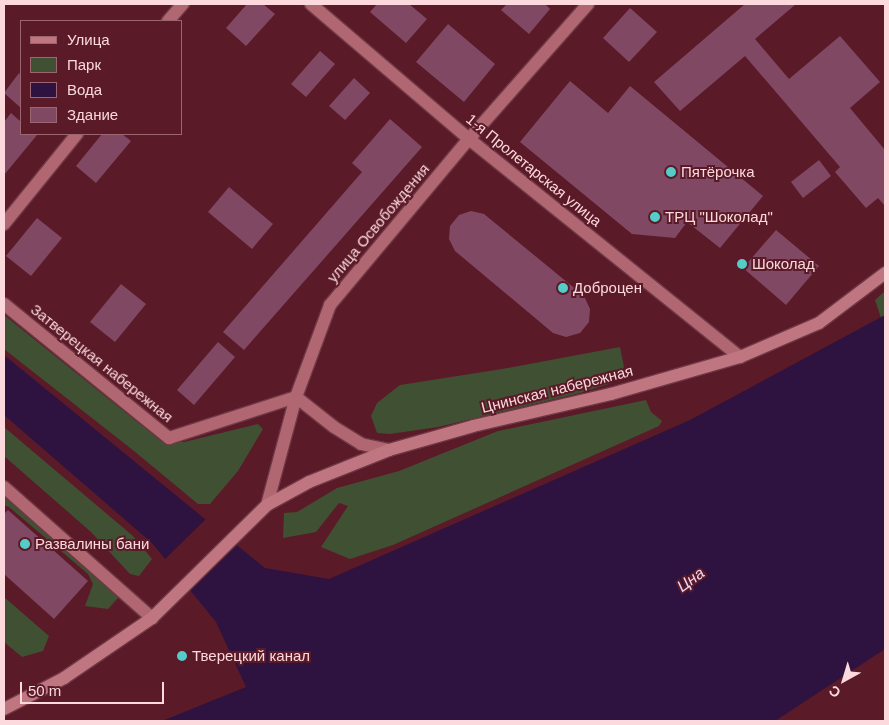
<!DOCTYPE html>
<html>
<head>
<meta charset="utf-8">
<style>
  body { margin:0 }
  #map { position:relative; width:889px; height:725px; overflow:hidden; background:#5b1a28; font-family:Arial,sans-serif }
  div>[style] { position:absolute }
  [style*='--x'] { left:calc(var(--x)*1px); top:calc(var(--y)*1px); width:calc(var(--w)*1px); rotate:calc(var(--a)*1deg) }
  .green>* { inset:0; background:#405032 }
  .water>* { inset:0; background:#2e123f }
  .pier>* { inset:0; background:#5b1a28 }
  .building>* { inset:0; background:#814863 }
  .roads { filter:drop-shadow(1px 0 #6e3845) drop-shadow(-1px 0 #6e3845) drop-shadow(0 1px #6e3845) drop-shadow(0 -1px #6e3845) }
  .minor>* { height:12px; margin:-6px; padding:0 6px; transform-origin:6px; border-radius:6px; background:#b16772 }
  .secondary>* { height:12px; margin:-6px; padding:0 6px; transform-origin:6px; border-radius:6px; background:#c07680 }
  .dots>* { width:14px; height:14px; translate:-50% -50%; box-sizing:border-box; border:2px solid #5b1a28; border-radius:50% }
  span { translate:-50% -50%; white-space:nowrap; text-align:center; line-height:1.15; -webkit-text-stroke:4px #5b1a28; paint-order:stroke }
  .street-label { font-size:15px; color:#fbd9dc }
  .poi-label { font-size:15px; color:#fbd9dc }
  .left { translate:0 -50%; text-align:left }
  .water-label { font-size:16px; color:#e9d7f6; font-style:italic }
  .frame { position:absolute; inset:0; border:5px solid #fbd9dc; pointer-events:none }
  .legend { position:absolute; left:20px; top:20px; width:162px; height:115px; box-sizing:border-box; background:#5b1a28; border:1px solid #9b6670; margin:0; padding:6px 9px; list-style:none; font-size:15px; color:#fbd9dc }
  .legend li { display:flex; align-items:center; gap:10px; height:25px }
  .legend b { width:25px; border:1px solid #9b6670 }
  .north { position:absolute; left:819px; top:655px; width:50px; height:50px; -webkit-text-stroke:4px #5b1a28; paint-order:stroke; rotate:219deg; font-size:14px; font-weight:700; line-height:20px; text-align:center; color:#fbd9dc }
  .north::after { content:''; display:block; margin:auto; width:18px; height:22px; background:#fbd9dc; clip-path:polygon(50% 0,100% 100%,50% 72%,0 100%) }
  .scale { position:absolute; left:20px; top:682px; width:144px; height:22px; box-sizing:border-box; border:2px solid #fbd9dc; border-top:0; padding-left:6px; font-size:15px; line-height:18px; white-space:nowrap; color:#fbd9dc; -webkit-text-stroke:4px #5b1a28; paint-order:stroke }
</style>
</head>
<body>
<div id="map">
  <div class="green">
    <i style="clip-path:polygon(885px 291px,885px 315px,881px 318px,875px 300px)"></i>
    <i style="clip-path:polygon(4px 315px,161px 441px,184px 442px,258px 424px,263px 429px,238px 471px,210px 504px,198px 504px,134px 451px,4px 349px)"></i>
    <i style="clip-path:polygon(620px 347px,624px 367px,612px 383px,580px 393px,438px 427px,390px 434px,377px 433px,371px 416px,377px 403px,400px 385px,502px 369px)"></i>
    <i style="clip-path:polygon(646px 400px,651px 412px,662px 421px,659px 426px,393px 545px,350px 559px,321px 547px,348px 506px,339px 503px,316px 532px,283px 538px,284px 513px,297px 512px,337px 488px,399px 471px,498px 431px)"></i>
    <i style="clip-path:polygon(4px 427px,133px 536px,152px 559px,139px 576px,130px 574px,91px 532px,4px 456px)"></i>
    <i style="clip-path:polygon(4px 488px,120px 591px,118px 598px,108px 609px,85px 606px,93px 584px,88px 574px,9px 507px,4px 505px)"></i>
    <i style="clip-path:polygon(4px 597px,49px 636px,43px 651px,22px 657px,4px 642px)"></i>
  </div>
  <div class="water">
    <i style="clip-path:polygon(885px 315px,885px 649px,775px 721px,162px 721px,246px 687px,216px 622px,152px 543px,4px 415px,4px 355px,265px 568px,329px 579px,690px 420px)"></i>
  </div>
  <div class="pier">
    <i style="clip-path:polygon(207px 518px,236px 541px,186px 586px,164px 560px)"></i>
  </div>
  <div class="building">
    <i style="clip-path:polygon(247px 4px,263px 4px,275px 14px,246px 46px,226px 28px)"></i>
    <i style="clip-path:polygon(377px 4px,409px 4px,427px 19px,406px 43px,370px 12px)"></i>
    <i style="clip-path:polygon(507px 4px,545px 4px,550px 9px,529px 34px,501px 10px)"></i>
    <i style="clip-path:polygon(745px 4px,796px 4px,755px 39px,789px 79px,840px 36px,880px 82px,850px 108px,885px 150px,885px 206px,878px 198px,866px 208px,835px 172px,840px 167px,745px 56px,680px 111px,654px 82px)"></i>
    <i style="clip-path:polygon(630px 8px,657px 32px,629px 62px,603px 38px)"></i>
    <i style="clip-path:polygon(448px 24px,495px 64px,464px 102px,416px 62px)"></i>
    <i style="clip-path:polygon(320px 51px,335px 64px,306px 97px,291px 84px)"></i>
    <i style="clip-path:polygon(19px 73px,21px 76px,21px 108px,4px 93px)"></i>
    <i style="clip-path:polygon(354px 78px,370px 93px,345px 120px,329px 106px)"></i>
    <i style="clip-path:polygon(570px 81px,608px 113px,630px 86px,763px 196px,720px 248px,687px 222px,675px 238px,632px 234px,520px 142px)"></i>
    <i style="clip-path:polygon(11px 113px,21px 122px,21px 134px,37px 135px,4px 175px,4px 122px)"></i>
    <i style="clip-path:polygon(390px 119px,422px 147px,244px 350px,223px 332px,362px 172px,352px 163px)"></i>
    <i style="clip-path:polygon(102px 134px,122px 134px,131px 141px,96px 183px,76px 166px)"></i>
    <i style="clip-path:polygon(819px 160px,831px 176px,803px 198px,791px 182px)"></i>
    <i style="clip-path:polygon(229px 187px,273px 224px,252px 249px,208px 212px)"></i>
    <i style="clip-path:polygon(471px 211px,484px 214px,584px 296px,590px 309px,589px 322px,580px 333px,566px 337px,553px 333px,455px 251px,449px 239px,450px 226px,459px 215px)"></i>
    <i style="clip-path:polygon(37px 218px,62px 238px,31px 276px,6px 256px)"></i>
    <i style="clip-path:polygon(776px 230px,819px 266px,786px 305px,743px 268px)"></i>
    <i style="clip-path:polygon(121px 284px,146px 304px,115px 342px,90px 322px)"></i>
    <i style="clip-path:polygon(218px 342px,235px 357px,194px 405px,177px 390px)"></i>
    <i style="clip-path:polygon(8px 510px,88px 581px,54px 619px,4px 574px,4px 514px)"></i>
  </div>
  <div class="roads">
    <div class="minor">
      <i style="--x:311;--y:4;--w:208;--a:40.5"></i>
      <i style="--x:469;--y:139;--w:348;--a:38.8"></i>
      <i style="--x:168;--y:21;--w:23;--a:-49"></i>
      <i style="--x:4;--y:224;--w:116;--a:-51"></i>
      <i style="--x:4;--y:304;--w:213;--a:39.1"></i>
      <i style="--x:169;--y:438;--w:133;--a:-17.9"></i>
      <i style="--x:296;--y:397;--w:48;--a:38.3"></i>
      <i style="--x:334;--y:427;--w:32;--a:32"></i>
      <i style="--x:361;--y:444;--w:29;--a:12"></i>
      <i style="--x:4;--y:487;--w:198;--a:41.5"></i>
      <i style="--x:267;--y:505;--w:112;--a:-75"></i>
      <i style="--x:296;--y:397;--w:98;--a:-69.7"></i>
      <i style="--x:330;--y:305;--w:217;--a:-50.1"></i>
      <i style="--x:469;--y:139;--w:180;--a:-48.6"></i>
    </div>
    <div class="secondary">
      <i style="--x:4;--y:709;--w:68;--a:-27.3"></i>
      <i style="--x:64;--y:678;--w:107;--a:-34.3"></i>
      <i style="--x:152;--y:618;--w:161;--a:-44.5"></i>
      <i style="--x:267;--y:505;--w:48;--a:-28.7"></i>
      <i style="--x:309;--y:482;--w:86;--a:-21.8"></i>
      <i style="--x:389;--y:450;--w:87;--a:-15.9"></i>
      <i style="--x:473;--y:426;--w:142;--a:-13.1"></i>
      <i style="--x:611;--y:394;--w:134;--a:-16"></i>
      <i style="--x:740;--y:357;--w:86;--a:-23.3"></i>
      <i style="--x:819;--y:323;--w:83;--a:-37.1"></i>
    </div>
  </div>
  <div class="dots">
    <i style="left:671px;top:172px;background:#54cdc8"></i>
    <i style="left:655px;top:217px;background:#54cdc8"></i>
    <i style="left:742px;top:264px;background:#54cdc8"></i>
    <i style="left:563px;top:288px;background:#54cdc8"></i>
    <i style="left:25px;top:544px;background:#54cdc8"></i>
    <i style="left:182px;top:656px;background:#54cdc8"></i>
  </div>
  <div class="street-label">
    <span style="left:534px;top:170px;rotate:39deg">1-я Пролетарская улица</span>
    <span style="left:378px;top:223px;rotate:-50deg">улица Освобождения</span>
    <span style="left:102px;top:363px;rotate:39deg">Затверецкая набережная</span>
    <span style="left:557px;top:389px;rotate:-14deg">Цнинская набережная</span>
  </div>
  <div class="poi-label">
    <span class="left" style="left:681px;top:172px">Пятёрочка</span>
    <span class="left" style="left:665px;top:217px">ТРЦ "Шоколад"</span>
    <span class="left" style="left:752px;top:264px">Шоколад</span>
    <span class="left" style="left:573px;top:288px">Доброцен</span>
    <span class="left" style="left:35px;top:544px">Развалины бани</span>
    <span class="left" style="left:192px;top:656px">Тверецкий канал</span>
  </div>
  <div class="water-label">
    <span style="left:691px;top:580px;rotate:-36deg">Цна</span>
  </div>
  <div class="frame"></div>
  <ul class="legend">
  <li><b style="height:6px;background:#c07680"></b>Улица</li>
  <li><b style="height:14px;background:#405032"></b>Парк</li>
  <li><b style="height:14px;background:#2e123f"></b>Вода</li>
  <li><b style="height:14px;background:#814863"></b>Здание</li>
  </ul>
  <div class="north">С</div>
  <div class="scale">50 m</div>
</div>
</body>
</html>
